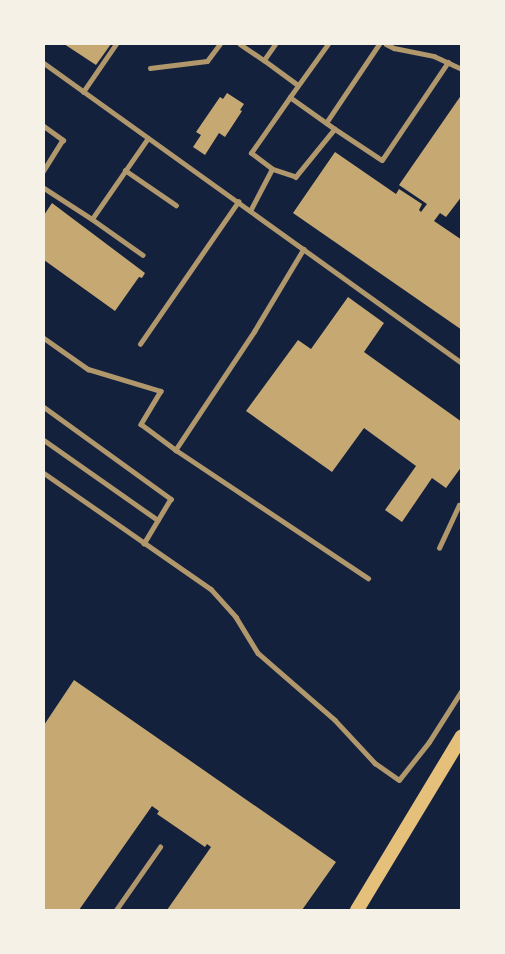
<!DOCTYPE html>
<html>
<head>
<meta charset="utf-8">
<style>
  body { margin:0 }
  #map { position:relative; width:505px; height:954px; overflow:hidden; background:#14213d; font-family:Cabin,sans-serif }
  div>[style] { position:absolute }
  [style*='--x'] { left:calc(var(--x)*1px); top:calc(var(--y)*1px); width:calc(var(--w)*1px); rotate:calc(var(--a)*1deg) }
  .building>* { inset:0; background:#c6a872 }
  .service>* { height:4.5px; margin:-2.25px; padding:0 2.25px; transform-origin:2.25px; border-radius:2.25px; background:#b1986c }
  .primary>* { height:14px; margin:-7px; padding:0 7px; transform-origin:7px; border-radius:7px; background:#e5c07b }
  span { translate:-50% -50%; white-space:nowrap; text-align:center; line-height:1.15; -webkit-text-stroke:4.5px #f6f1e7; paint-order:stroke }
  .frame { position:absolute; inset:0; border:45px solid #f6f1e7; pointer-events:none }
</style>
</head>
<body>
<div id="map">
  <div class="building">
    <i style="clip-path:polygon(64px 44px,111px 44px,96px 65px)"></i>
    <i style="clip-path:polygon(227px 93px,244px 104px,240px 110px,242px 111px,225px 137px,219px 133px,205px 155px,193px 147px,201px 135px,196px 132px,220px 97px,223px 99px)"></i>
    <i style="clip-path:polygon(462px 94px,462px 196px,446px 217px,440px 213px,434px 221px,462px 240px,462px 330px,293px 213px,335px 152px,396px 194px,399px 189px,422px 204px,419px 210px,421px 212px,427px 204px,399px 185px)"></i>
    <i style="clip-path:polygon(52px 203px,145px 273px,142px 278px,139px 277px,115px 311px,44px 260px,44px 215px)"></i>
    <i style="clip-path:polygon(348px 297px,384px 323px,364px 352px,462px 422px,462px 466px,446px 488px,432px 478px,402px 522px,385px 510px,416px 466px,364px 428px,332px 472px,246px 411px,298px 340px,311px 349px)"></i>
    <i style="clip-path:polygon(74px 680px,336px 862px,302px 910px,167px 910px,211px 847px,207px 844px,205px 847px,157px 814px,159px 811px,152px 806px,79px 910px,44px 910px,44px 725px)"></i>
  </div>
  <div class="service">
    <i style="--x:240;--y:44;--w:29;--a:34"></i>
    <i style="--x:264;--y:60;--w:19;--a:-55"></i>
    <i style="--x:386;--y:44;--w:9;--a:27"></i>
    <i style="--x:394;--y:48;--w:41;--a:11.3"></i>
    <i style="--x:434;--y:56;--w:31;--a:25"></i>
    <i style="--x:264;--y:60;--w:42;--a:36.3"></i>
    <i style="--x:44;--y:63;--w:515;--a:35.67"></i>
    <i style="--x:150;--y:68;--w:57;--a:-7"></i>
    <i style="--x:207;--y:61;--w:21;--a:-53"></i>
    <i style="--x:83;--y:92;--w:58;--a:-55.5"></i>
    <i style="--x:290;--y:97;--w:65;--a:-54.4"></i>
    <i style="--x:326;--y:123;--w:95;--a:-56.1"></i>
    <i style="--x:44;--y:126;--w:24;--a:36"></i>
    <i style="--x:63;--y:140;--w:36;--a:122"></i>
    <i style="--x:335;--y:129;--w:56;--a:33.4"></i>
    <i style="--x:382;--y:160;--w:118;--a:-56"></i>
    <i style="--x:125;--y:170;--w:62;--a:34.5"></i>
    <i style="--x:44;--y:188;--w:57;--a:32.9"></i>
    <i style="--x:92;--y:219;--w:98;--a:-55.3"></i>
    <i style="--x:250;--y:211;--w:47;--a:-62.4"></i>
    <i style="--x:272;--y:169;--w:26;--a:-143"></i>
    <i style="--x:251;--y:153;--w:68;--a:-55.1"></i>
    <i style="--x:290;--y:97;--w:55;--a:35.4"></i>
    <i style="--x:335;--y:129;--w:62;--a:129.1"></i>
    <i style="--x:296;--y:177;--w:25;--a:-162"></i>
    <i style="--x:92;--y:219;--w:62;--a:35.2"></i>
    <i style="--x:304;--y:249;--w:96;--a:120.9"></i>
    <i style="--x:255;--y:331;--w:143;--a:123.6"></i>
    <i style="--x:176;--y:450;--w:231;--a:33.7"></i>
    <i style="--x:44;--y:338;--w:54;--a:35.2"></i>
    <i style="--x:88;--y:369;--w:76;--a:16.8"></i>
    <i style="--x:161;--y:391;--w:39;--a:121"></i>
    <i style="--x:141;--y:424;--w:44;--a:36.6"></i>
    <i style="--x:140;--y:344;--w:173;--a:-55.4"></i>
    <i style="--x:44;--y:407;--w:157;--a:35.9"></i>
    <i style="--x:171;--y:499;--w:52;--a:121"></i>
    <i style="--x:44;--y:440;--w:139;--a:35.1"></i>
    <i style="--x:44;--y:473;--w:203;--a:34.8"></i>
    <i style="--x:211;--y:589;--w:38;--a:48"></i>
    <i style="--x:236;--y:617;--w:42;--a:58.6"></i>
    <i style="--x:258;--y:653;--w:102;--a:41"></i>
    <i style="--x:335;--y:720;--w:59;--a:47.1"></i>
    <i style="--x:375;--y:763;--w:29;--a:35"></i>
    <i style="--x:399;--y:780;--w:48;--a:-51.7"></i>
    <i style="--x:429;--y:742;--w:62;--a:-57.6"></i>
    <i style="--x:439;--y:548;--w:47;--a:-65.1"></i>
    <i style="--x:459;--y:505;--w:3;--a:18"></i>
    <i style="--x:116;--y:910;--w:77;--a:-55.1"></i>
  </div>
  <div class="primary">
    <i style="--x:357;--y:910;--w:203;--a:-58.9"></i>
  </div>
  <div class="frame"></div>
</div>
</body>
</html>
